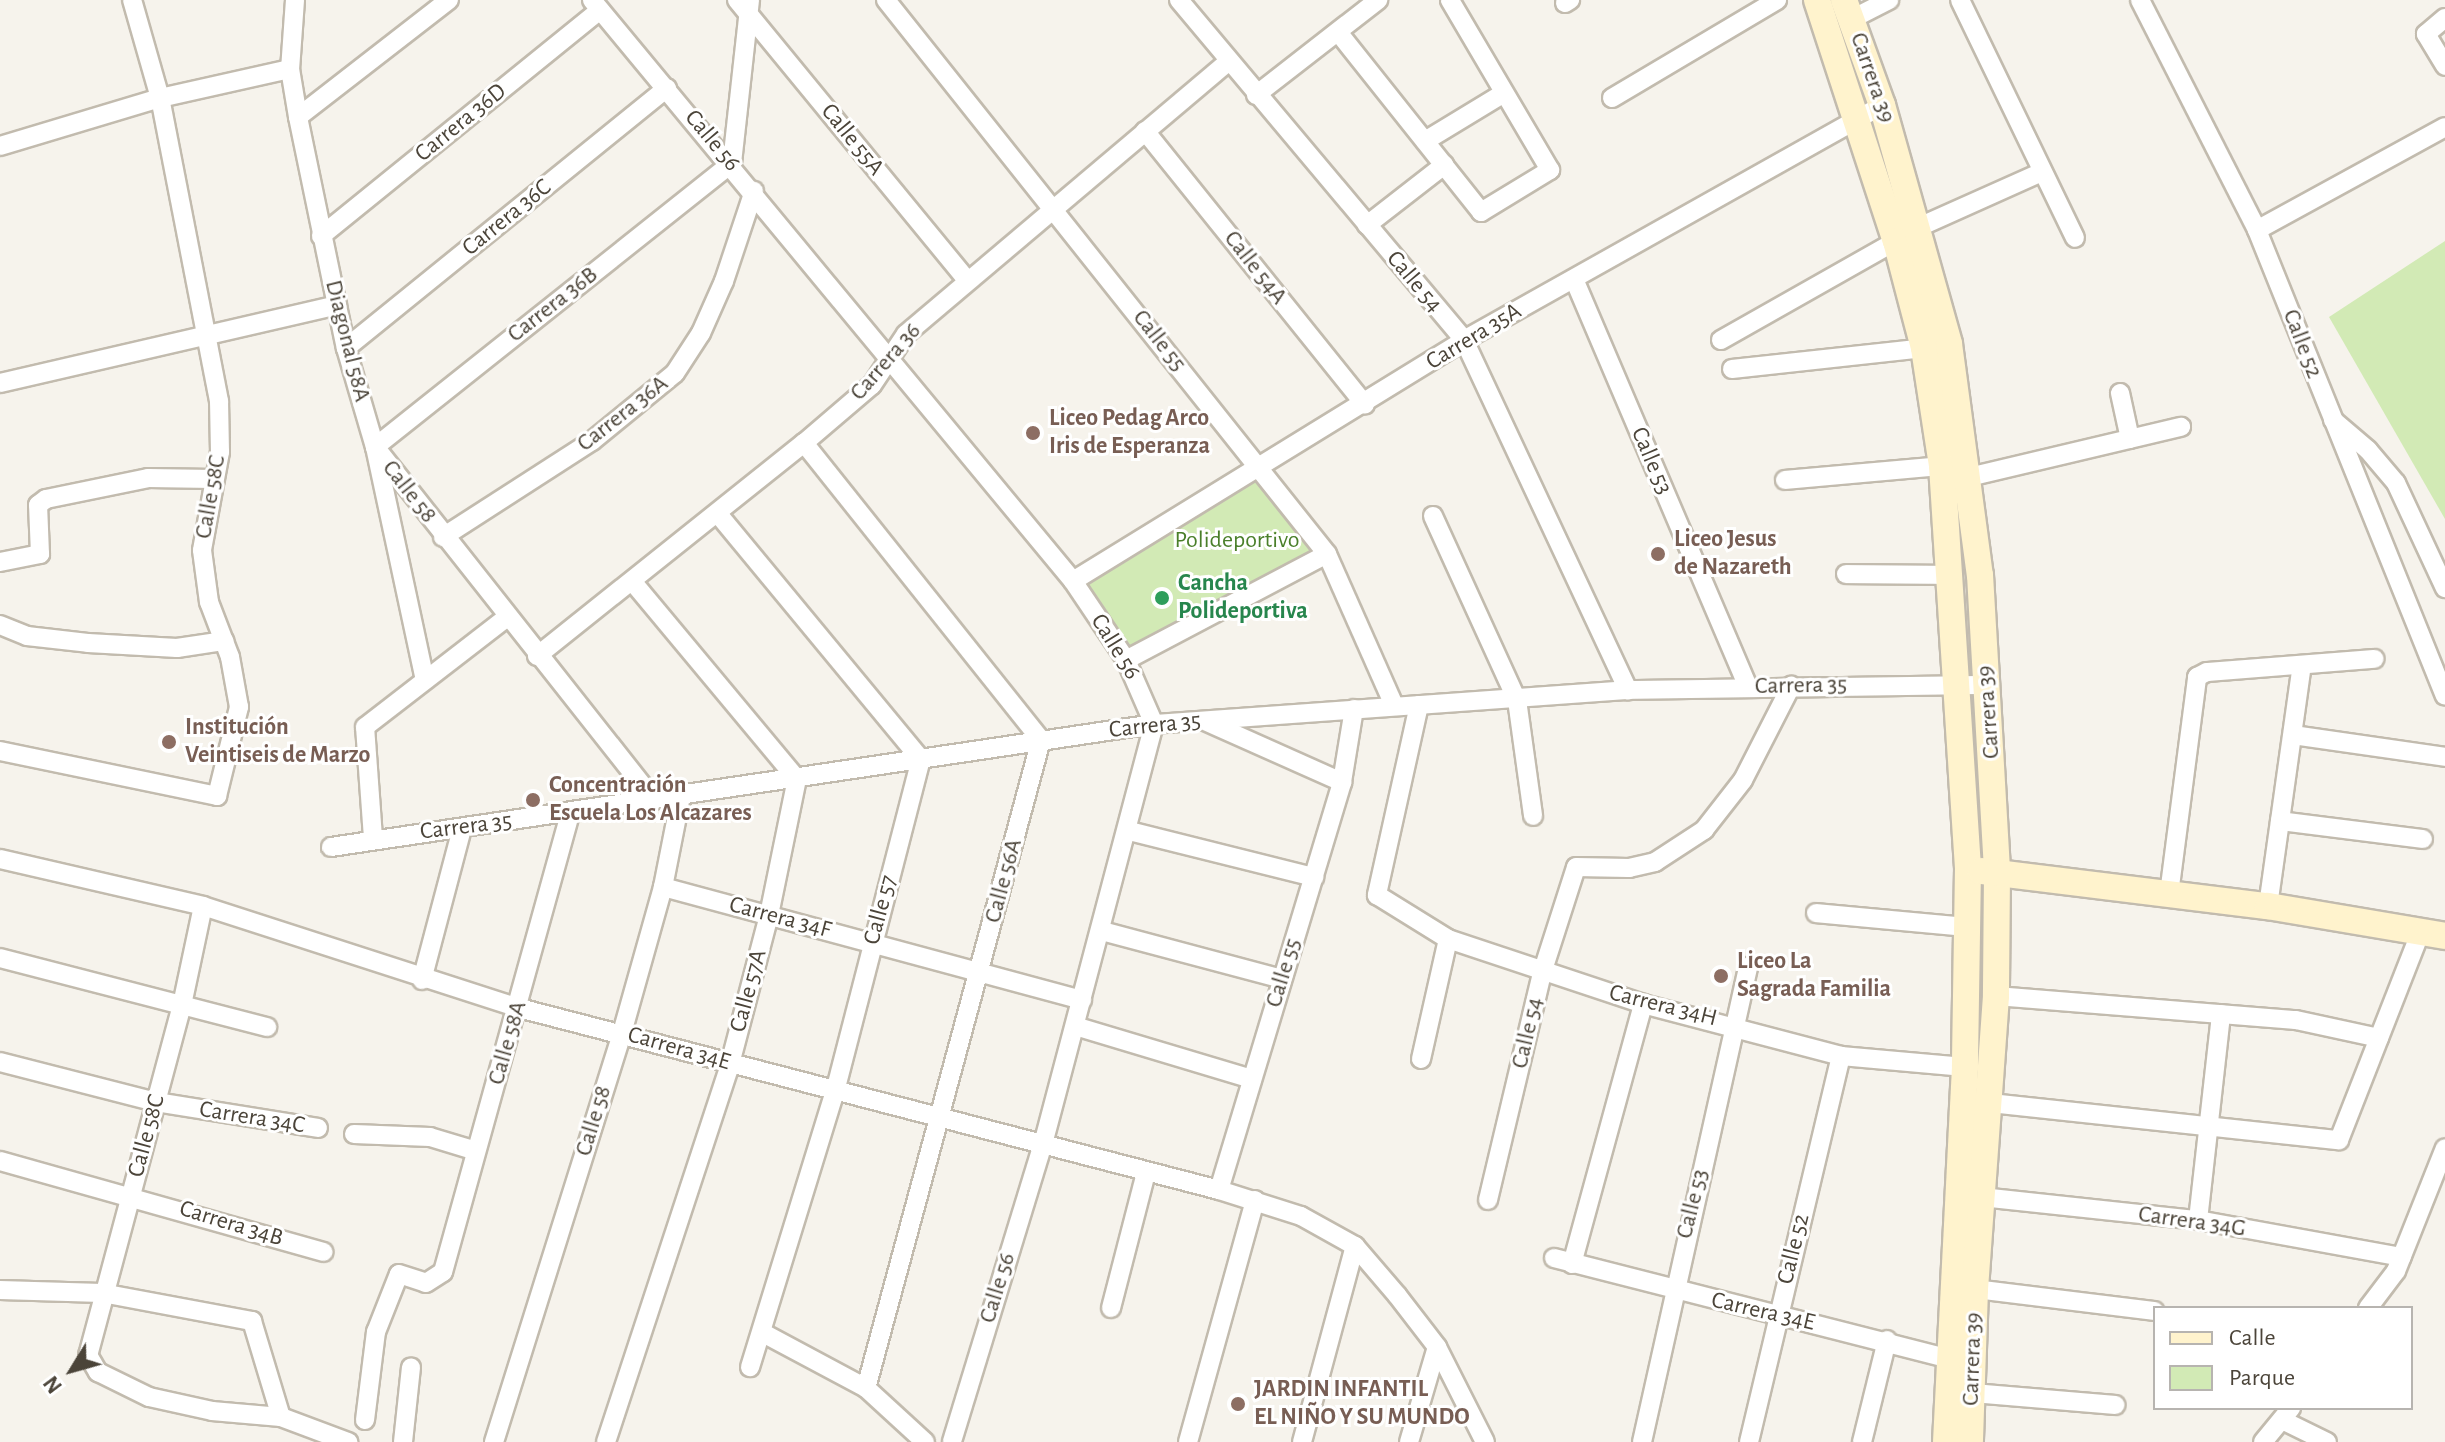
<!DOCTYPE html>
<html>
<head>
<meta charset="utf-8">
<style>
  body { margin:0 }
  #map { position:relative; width:2445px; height:1442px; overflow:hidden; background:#f6f3ec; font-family:"Alegreya Sans",sans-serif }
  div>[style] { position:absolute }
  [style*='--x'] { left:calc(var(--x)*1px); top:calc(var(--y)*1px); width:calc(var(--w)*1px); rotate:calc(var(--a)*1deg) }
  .green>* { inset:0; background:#d2eab5 }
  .roads { filter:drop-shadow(2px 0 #c2bbae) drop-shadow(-2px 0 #c2bbae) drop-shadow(0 2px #c2bbae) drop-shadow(0 -2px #c2bbae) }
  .minor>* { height:18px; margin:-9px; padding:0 9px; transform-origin:9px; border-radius:9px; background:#fff }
  .secondary>* { height:26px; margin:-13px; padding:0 13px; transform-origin:13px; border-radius:13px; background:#fff3cd }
  .dots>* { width:22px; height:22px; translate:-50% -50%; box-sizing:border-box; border:4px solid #fff; border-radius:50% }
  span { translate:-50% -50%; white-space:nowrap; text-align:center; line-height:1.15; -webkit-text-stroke:6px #fff; paint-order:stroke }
  .street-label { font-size:24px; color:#4b4439 }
  .education-label { font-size:24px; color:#785e54; font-weight:700 }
  .left { translate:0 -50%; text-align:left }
  .park-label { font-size:24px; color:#4a7f2a }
  .leisure-label { font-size:24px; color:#27864d; font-weight:700 }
  .legend { position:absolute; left:2153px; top:1306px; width:260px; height:104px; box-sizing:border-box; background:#fff; border:2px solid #b7b4b0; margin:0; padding:10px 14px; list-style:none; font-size:24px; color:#4b4439 }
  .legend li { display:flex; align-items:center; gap:16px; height:40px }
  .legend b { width:40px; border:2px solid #b7b4b0 }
  .north { position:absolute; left:32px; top:1330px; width:80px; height:80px; -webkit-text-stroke:6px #fff; paint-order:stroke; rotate:233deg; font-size:22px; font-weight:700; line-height:32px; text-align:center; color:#4b4439 }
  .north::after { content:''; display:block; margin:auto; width:28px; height:36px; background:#4b4439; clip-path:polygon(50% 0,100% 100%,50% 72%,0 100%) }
</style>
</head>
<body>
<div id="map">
  <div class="green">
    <i style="clip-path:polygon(2445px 241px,2445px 519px,2329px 317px)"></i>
    <i style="clip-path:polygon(1258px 465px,1327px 554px,1126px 660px,1073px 581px)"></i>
  </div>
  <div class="roads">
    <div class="minor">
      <i style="--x:295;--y:0;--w:69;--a:94.1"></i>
      <i style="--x:290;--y:69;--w:49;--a:80.5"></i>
      <i style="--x:298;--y:117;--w:236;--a:78.3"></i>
      <i style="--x:346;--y:348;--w:103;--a:73.7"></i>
      <i style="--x:375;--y:447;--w:238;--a:77.9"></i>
      <i style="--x:592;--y:0;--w:754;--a:50.38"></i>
      <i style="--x:1073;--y:581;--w:95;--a:56.1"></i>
      <i style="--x:1126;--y:660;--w:70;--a:66.4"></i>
      <i style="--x:1154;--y:724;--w:438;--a:104.8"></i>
      <i style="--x:1042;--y:1147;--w:308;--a:107"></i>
      <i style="--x:737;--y:0;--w:361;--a:50.6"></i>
      <i style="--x:886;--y:0;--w:708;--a:51.48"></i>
      <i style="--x:1327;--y:554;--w:165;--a:66.1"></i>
      <i style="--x:1179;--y:0;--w:444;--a:50"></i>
      <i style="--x:1464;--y:340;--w:387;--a:64.9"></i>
      <i style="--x:1960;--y:0;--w:264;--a:64.2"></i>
      <i style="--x:2140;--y:0;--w:258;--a:63"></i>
      <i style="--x:2257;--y:230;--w:502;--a:68.03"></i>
      <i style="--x:1565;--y:3;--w:6;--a:-31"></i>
      <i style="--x:2445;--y:18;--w:25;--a:140"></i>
      <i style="--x:2426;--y:34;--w:37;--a:59"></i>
      <i style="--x:1852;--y:19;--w:42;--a:-27.2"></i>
      <i style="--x:1338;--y:32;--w:230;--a:51.5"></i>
      <i style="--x:1481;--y:212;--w:81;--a:-31.3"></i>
      <i style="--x:1550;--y:170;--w:197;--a:-120.5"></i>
      <i style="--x:1256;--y:95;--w:155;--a:-37.9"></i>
      <i style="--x:1612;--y:98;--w:192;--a:-30.7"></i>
      <i style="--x:298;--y:117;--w:191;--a:-37.8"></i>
      <i style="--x:1145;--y:131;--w:351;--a:51.2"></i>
      <i style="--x:1425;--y:141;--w:92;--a:-31.3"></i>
      <i style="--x:0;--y:146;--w:167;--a:-16.7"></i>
      <i style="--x:160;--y:98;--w:133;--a:-12.6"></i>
      <i style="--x:1367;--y:225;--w:98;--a:-37.9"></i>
      <i style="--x:1919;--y:227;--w:135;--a:-24.1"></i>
      <i style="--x:2257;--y:230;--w:214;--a:-28.7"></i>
      <i style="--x:321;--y:236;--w:359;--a:-39"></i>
      <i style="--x:1574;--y:279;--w:444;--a:66.9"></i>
      <i style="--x:1721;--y:340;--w:201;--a:-29.5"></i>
      <i style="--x:346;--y:348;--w:413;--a:-39"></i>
      <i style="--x:1732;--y:369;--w:193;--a:-6.2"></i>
      <i style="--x:0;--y:383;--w:346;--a:-13"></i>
      <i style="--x:2120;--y:393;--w:47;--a:77.7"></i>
      <i style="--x:2333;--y:420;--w:46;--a:40.6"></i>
      <i style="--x:2368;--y:450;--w:43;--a:49.7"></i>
      <i style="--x:2396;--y:483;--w:116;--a:65"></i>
      <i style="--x:804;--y:443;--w:380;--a:51.4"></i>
      <i style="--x:1041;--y:740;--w:671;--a:105.11"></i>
      <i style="--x:1969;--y:477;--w:218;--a:-13.3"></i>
      <i style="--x:1785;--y:480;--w:158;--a:-5.1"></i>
      <i style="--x:718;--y:514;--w:318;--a:50.4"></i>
      <i style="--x:921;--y:759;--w:343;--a:104.5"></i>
      <i style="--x:835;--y:1091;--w:289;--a:107.1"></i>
      <i style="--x:1433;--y:516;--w:202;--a:65.5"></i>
      <i style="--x:1517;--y:700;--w:117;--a:82.1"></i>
      <i style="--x:443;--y:537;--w:177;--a:-32.8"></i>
      <i style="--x:592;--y:441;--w:107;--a:-39.3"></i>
      <i style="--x:675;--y:373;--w:48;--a:-57"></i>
      <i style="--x:701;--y:333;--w:57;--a:-66.1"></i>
      <i style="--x:724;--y:281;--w:95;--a:-71.6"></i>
      <i style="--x:0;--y:562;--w:41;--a:-11.3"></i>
      <i style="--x:40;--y:554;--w:49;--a:-92.3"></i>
      <i style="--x:38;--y:505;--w:10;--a:-37"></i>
      <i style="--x:46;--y:499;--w:104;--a:-11.6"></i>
      <i style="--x:148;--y:478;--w:66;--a:0.9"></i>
      <i style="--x:1846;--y:574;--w:105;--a:0.5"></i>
      <i style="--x:1073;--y:581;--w:459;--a:-31.6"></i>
      <i style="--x:1464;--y:340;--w:480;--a:-29.3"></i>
      <i style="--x:0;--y:625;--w:29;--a:22"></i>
      <i style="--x:27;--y:636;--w:61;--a:6.5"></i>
      <i style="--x:88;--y:643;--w:89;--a:3.2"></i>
      <i style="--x:177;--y:648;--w:48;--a:-8.5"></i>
      <i style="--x:537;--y:656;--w:342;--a:-38.6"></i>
      <i style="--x:804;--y:443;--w:89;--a:-40.5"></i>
      <i style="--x:872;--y:385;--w:61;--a:-56.3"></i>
      <i style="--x:906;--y:334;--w:423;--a:-40.2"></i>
      <i style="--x:1126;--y:660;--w:227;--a:-27.8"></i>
      <i style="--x:1419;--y:705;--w:195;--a:102.5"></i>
      <i style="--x:1377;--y:895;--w:84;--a:31.8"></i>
      <i style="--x:1448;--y:939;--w:206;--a:18.4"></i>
      <i style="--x:1643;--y:1004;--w:205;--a:14.7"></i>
      <i style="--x:1841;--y:1056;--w:124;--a:5.1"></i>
      <i style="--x:1207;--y:722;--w:148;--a:24"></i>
      <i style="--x:2293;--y:735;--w:154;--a:8.2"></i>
      <i style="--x:0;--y:751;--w:222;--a:11.7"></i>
      <i style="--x:217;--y:796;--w:92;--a:-76.1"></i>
      <i style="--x:239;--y:707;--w:51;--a:-100.2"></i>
      <i style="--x:230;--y:657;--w:59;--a:-110.9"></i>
      <i style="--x:209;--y:602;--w:52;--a:-97.7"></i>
      <i style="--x:202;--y:550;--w:100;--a:-79.6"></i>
      <i style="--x:220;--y:452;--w:51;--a:-91.1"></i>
      <i style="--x:219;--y:401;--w:309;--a:-101"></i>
      <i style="--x:160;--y:98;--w:102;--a:-105.9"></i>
      <i style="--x:654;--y:800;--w:450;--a:-128.3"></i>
      <i style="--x:375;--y:447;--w:456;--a:-38.5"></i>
      <i style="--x:732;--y:163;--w:164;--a:-83.7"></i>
      <i style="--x:2280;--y:821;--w:144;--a:7.2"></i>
      <i style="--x:1129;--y:831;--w:191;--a:14"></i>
      <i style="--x:373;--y:838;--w:111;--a:-94.1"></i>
      <i style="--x:365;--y:727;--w:178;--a:-37.7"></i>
      <i style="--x:331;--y:847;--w:832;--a:-8.5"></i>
      <i style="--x:1154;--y:724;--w:475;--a:-4.1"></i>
      <i style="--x:1628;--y:690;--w:359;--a:-0.8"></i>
      <i style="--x:0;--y:859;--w:208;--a:13"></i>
      <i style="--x:203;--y:906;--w:332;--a:17.9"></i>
      <i style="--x:519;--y:1008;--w:723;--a:14.57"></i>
      <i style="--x:1219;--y:1190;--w:86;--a:17.6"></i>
      <i style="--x:1301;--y:1216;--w:62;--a:29.1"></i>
      <i style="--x:1355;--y:1246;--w:65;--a:49.4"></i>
      <i style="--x:1397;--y:1295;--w:66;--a:52.4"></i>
      <i style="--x:1437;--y:1347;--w:106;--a:63.2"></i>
      <i style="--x:663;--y:887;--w:434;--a:15.1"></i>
      <i style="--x:2169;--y:894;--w:219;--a:-82.6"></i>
      <i style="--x:2197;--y:677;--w:11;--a:-27"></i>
      <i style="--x:2207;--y:672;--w:168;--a:-4.5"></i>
      <i style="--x:203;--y:906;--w:101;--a:102"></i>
      <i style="--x:182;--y:1005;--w:362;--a:105"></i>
      <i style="--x:88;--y:1355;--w:20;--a:60"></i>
      <i style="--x:98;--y:1372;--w:57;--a:26.1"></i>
      <i style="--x:149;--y:1397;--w:65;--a:12.5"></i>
      <i style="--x:212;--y:1411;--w:69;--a:5"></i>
      <i style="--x:281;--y:1417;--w:72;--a:20.5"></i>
      <i style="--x:2268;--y:906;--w:243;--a:-82"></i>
      <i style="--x:1816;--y:913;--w:153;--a:5.3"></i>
      <i style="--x:1102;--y:931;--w:186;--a:14.9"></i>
      <i style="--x:0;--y:958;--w:276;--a:14.5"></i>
      <i style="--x:422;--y:980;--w:156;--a:-75.2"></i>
      <i style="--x:1996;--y:996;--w:301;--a:4.6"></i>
      <i style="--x:2296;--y:1020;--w:85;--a:12.2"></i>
      <i style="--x:1075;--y:1026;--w:185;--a:16.7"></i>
      <i style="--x:1421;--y:1059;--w:123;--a:-77.3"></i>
      <i style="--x:0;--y:1062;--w:161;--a:14.4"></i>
      <i style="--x:156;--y:1102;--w:164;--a:9.1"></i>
      <i style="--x:1990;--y:1103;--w:351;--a:6.1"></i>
      <i style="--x:2339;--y:1140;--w:222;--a:-68.6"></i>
      <i style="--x:354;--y:1134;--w:76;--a:2.3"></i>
      <i style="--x:430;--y:1137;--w:48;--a:16.9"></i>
      <i style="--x:0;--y:1161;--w:336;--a:15.7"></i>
      <i style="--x:1219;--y:1190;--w:426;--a:-73.2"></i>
      <i style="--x:1342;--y:782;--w:74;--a:-80.7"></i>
      <i style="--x:1981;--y:1197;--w:218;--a:6.1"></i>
      <i style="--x:2198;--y:1220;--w:207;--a:10.3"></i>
      <i style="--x:1488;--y:1200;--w:236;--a:-76.6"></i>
      <i style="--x:1543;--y:970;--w:108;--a:-72.2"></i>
      <i style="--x:1576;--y:867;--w:53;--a:1.1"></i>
      <i style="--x:1629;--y:868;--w:27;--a:-13"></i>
      <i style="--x:1655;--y:862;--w:59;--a:-33.1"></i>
      <i style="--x:1704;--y:830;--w:63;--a:-52"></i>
      <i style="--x:1743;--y:780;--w:106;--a:-62.9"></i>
      <i style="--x:2198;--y:1220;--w:207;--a:-83.6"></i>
      <i style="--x:1554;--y:1258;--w:417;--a:14.3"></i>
      <i style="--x:1572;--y:1264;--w:270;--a:-74.7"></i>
      <i style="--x:1975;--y:1289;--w:181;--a:7"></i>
      <i style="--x:0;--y:1290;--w:102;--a:1.7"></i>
      <i style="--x:102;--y:1293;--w:153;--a:10.6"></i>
      <i style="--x:252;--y:1321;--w:100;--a:73.2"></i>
      <i style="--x:1111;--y:1308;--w:139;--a:-75.5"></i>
      <i style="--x:2368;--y:1308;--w:46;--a:-52.9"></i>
      <i style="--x:2396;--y:1271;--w:132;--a:-68.3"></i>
      <i style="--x:763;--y:1333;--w:117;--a:28.1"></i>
      <i style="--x:866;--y:1388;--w:80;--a:42.5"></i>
      <i style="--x:1961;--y:1392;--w:155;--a:4.8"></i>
      <i style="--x:365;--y:1420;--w:89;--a:-82.9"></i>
      <i style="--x:376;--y:1332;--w:62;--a:-68.4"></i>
      <i style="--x:399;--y:1274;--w:28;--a:18"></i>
      <i style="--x:426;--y:1283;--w:20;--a:-33"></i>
      <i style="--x:443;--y:1272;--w:476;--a:-74.5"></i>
      <i style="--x:2282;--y:1420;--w:50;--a:26.1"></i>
      <i style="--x:403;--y:1442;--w:75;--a:-83.9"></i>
      <i style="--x:494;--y:1442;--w:429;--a:-72.6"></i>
      <i style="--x:622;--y:1033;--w:152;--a:-74.3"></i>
      <i style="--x:663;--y:887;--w:93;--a:-78.8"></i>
      <i style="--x:606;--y:1442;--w:398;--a:-71.8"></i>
      <i style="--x:730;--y:1064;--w:154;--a:-75.3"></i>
      <i style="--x:769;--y:915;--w:139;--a:-78.4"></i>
      <i style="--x:797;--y:779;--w:256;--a:-129.8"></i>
      <i style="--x:1188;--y:1442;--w:251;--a:-74.5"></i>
      <i style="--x:1302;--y:1442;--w:203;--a:-74.9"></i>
      <i style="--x:1409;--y:1442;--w:99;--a:-73.6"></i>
      <i style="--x:1642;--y:1442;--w:487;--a:-77.4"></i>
      <i style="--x:1749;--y:1442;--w:397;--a:-76.6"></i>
      <i style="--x:1862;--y:1442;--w:105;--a:-76.2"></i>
      <i style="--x:2263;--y:1442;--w:44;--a:-50.5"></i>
    </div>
    <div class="secondary">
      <i style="--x:1817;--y:0;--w:254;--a:71.9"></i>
      <i style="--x:1896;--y:241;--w:111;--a:75.3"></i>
      <i style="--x:1924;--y:348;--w:119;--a:81.3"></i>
      <i style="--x:1942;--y:466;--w:404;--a:86.3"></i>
      <i style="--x:1968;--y:869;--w:198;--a:90.9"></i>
      <i style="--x:1965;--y:1067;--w:375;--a:92.9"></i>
      <i style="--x:1844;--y:0;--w:112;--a:70.1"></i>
      <i style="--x:1882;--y:105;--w:248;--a:74.3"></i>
      <i style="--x:1949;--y:344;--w:233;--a:82.4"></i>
      <i style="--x:1980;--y:575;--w:298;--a:86.7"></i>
      <i style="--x:1997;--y:873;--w:123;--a:90.5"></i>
      <i style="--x:1996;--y:996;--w:294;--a:94.1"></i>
      <i style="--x:1975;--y:1289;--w:153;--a:91.9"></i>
      <i style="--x:1981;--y:871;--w:289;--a:7"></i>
      <i style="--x:2268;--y:906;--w:180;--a:9.6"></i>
    </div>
  </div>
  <div class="dots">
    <i style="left:1033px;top:433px;background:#8d6e63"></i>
    <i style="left:1658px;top:554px;background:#8d6e63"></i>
    <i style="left:1162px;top:598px;background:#2e9e5b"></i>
    <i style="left:169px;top:742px;background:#8d6e63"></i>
    <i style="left:533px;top:800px;background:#8d6e63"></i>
    <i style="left:1721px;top:976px;background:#8d6e63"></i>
    <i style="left:1238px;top:1404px;background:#8d6e63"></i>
  </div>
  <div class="street-label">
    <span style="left:1872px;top:78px;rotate:71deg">Carrera 39</span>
    <span style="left:461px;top:123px;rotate:-39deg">Carrera 36D</span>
    <span style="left:852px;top:140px;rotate:51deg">Calle 55A</span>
    <span style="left:712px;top:141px;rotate:50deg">Calle 56</span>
    <span style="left:507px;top:218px;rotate:-39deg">Carrera 36C</span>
    <span style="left:1255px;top:268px;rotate:52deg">Calle 54A</span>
    <span style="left:1414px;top:282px;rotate:50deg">Calle 54</span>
    <span style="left:553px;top:305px;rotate:-38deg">Carrera 36B</span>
    <span style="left:1474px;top:337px;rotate:-31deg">Carrera 35A</span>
    <span style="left:347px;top:341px;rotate:76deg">Diagonal 58A</span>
    <span style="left:1159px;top:341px;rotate:52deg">Calle 55</span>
    <span style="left:2302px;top:344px;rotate:69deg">Calle 52</span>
    <span style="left:886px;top:362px;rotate:-49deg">Carrera 36</span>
    <span style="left:623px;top:414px;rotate:-38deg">Carrera 36A</span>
    <span style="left:1651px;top:461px;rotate:67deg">Calle 53</span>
    <span style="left:409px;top:492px;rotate:52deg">Calle 58</span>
    <span style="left:211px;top:497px;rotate:-80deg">Calle 58C</span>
    <span style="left:1115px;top:647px;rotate:58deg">Calle 56</span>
    <span style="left:1801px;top:686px;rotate:-1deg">Carrera 35</span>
    <span style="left:1989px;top:712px;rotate:-94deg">Carrera 39</span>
    <span style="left:1155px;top:726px;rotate:-6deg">Carrera 35</span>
    <span style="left:466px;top:827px;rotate:-7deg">Carrera 35</span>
    <span style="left:1004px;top:881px;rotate:-75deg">Calle 56A</span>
    <span style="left:881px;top:910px;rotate:-75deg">Calle 57</span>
    <span style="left:780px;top:918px;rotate:15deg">Carrera 34F</span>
    <span style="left:1284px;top:973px;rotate:-73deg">Calle 55</span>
    <span style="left:749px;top:991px;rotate:-75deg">Calle 57A</span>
    <span style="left:1663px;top:1006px;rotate:14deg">Carrera 34H</span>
    <span style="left:1528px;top:1033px;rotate:-77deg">Calle 54</span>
    <span style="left:508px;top:1043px;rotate:-74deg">Calle 58A</span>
    <span style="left:679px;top:1049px;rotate:16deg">Carrera 34E</span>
    <span style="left:252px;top:1118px;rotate:9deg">Carrera 34C</span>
    <span style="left:594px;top:1121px;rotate:-73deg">Calle 58</span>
    <span style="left:147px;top:1136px;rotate:-75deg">Calle 58C</span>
    <span style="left:1693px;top:1204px;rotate:-76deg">Calle 53</span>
    <span style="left:2192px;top:1222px;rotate:8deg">Carrera 34G</span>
    <span style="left:231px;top:1224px;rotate:17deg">Carrera 34B</span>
    <span style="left:1794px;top:1249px;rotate:-76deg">Calle 52</span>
    <span style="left:998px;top:1288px;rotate:-73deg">Calle 56</span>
    <span style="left:1763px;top:1312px;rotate:13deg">Carrera 34E</span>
    <span style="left:1973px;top:1359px;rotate:-88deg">Carrera 39</span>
  </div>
  <div class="education-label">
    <span class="left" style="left:1049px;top:433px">Liceo Pedag Arco<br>Iris de Esperanza</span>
    <span class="left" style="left:1674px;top:554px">Liceo Jesus<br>de Nazareth</span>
    <span class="left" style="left:185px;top:742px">Institución<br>Veintiseis de Marzo</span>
    <span class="left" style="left:549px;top:800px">Concentración<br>Escuela Los Alcazares</span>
    <span class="left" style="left:1737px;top:976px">Liceo La<br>Sagrada Familia</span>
    <span class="left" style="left:1254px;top:1404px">JARDIN INFANTIL<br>EL NIÑO Y SU MUNDO</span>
  </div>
  <div class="park-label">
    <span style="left:1237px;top:541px">Polideportivo</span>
  </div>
  <div class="leisure-label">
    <span class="left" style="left:1178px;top:598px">Cancha<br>Polideportiva</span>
  </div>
  <ul class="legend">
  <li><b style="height:10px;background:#fff3cd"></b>Calle</li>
  <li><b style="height:22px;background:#d2eab5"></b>Parque</li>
  </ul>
  <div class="north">N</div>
</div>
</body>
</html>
